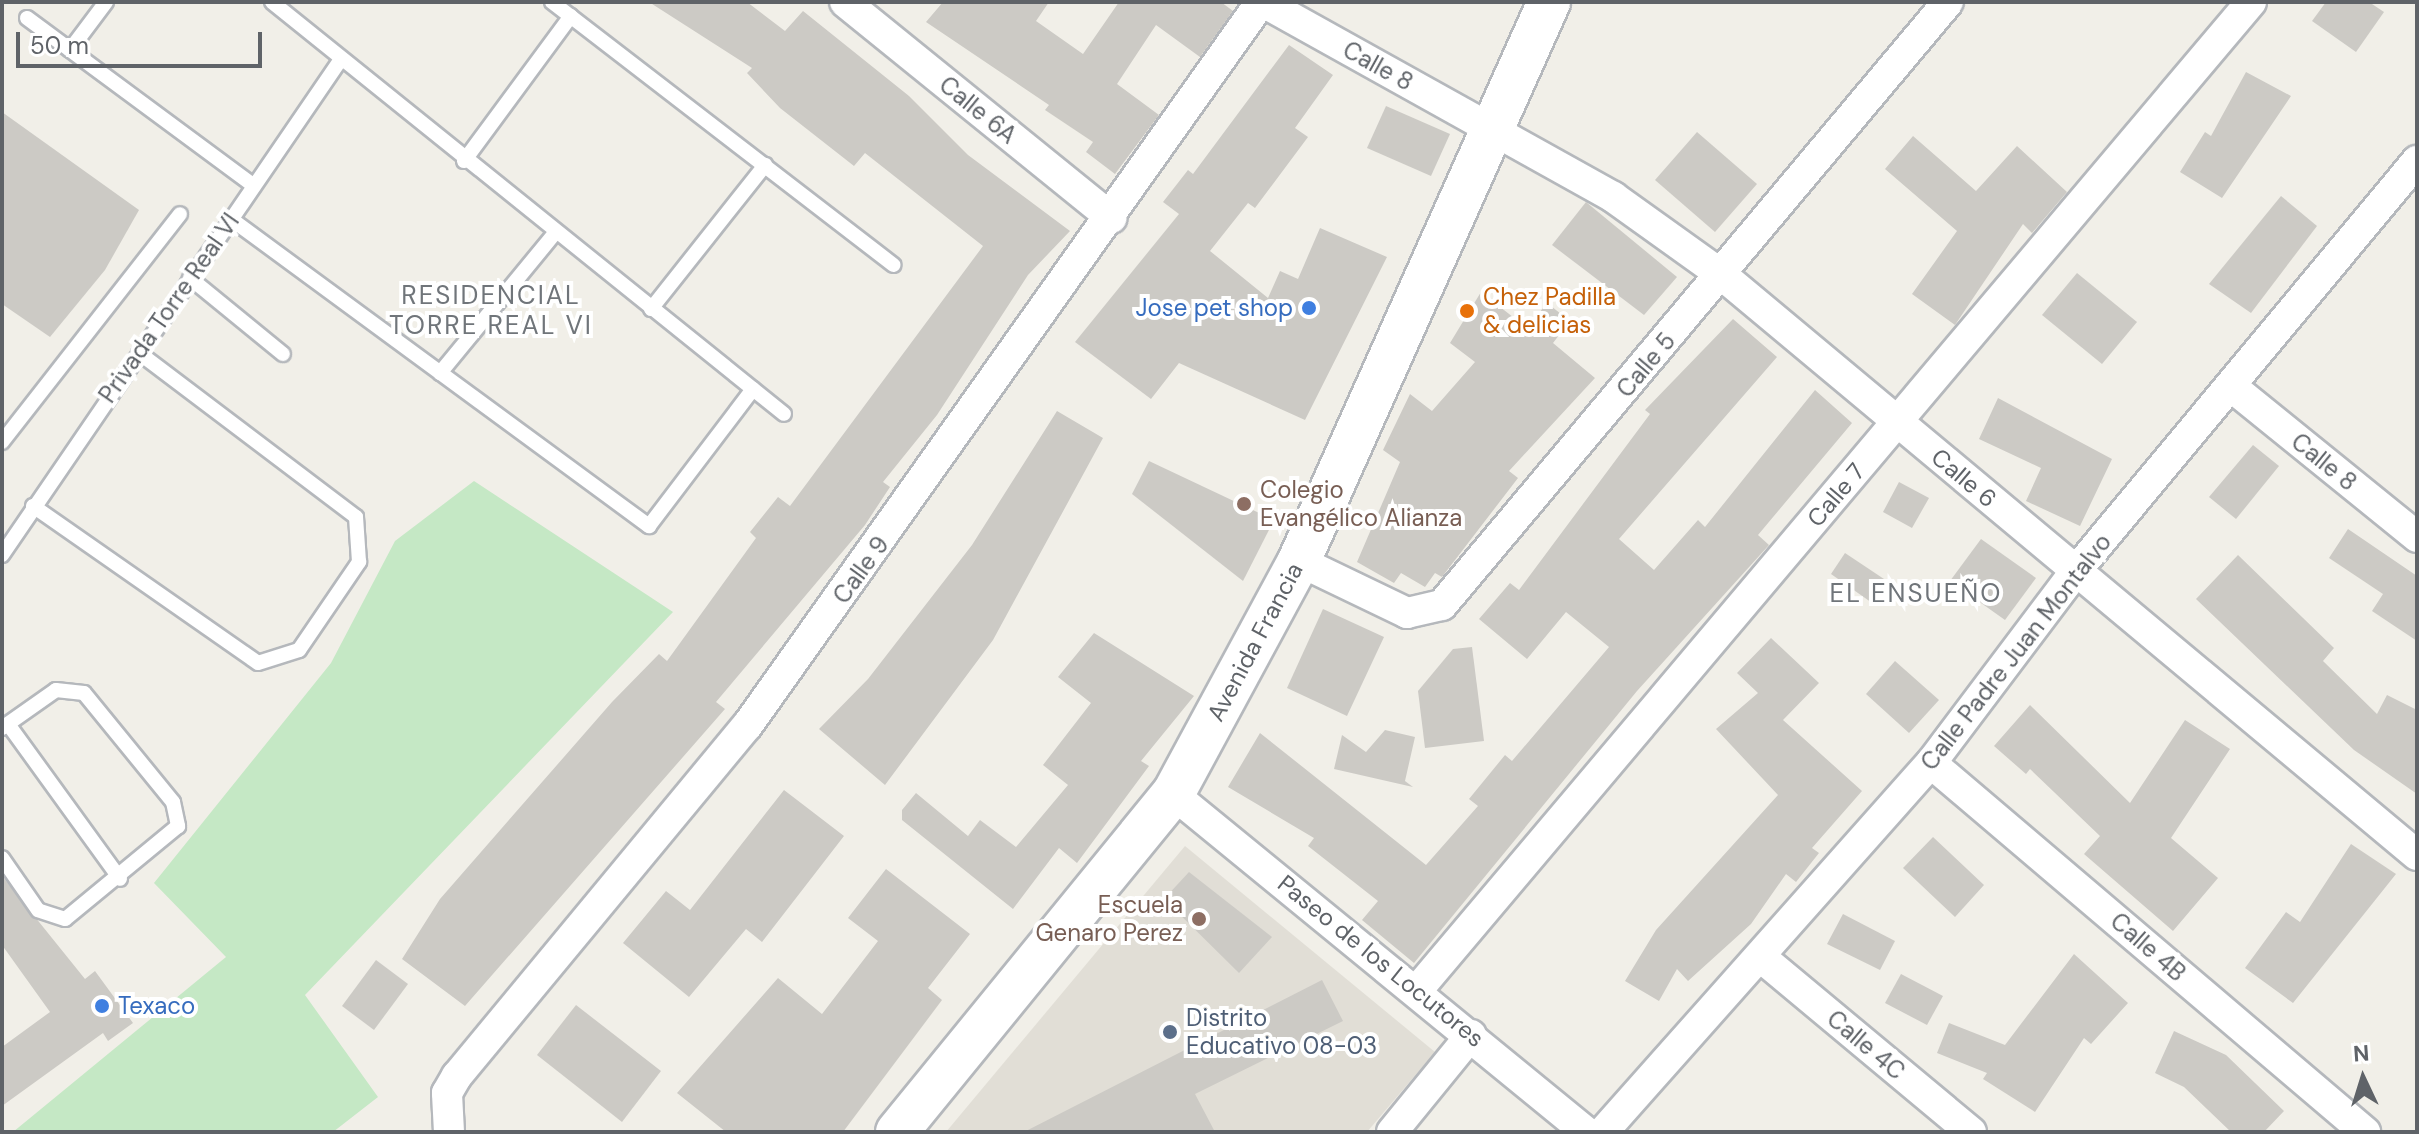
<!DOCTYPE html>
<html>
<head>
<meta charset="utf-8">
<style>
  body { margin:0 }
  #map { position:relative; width:2419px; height:1134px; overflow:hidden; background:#f1efe8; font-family:"DM Sans",sans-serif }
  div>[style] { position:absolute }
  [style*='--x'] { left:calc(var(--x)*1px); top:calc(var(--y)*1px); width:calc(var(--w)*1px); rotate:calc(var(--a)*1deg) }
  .education>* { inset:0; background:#e1ded6 }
  .green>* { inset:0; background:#c5e8c5 }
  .building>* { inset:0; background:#cccac5 }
  .roads { filter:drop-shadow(2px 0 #b5b8bc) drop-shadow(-2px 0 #b5b8bc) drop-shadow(0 2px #b5b8bc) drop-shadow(0 -2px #b5b8bc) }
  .service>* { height:14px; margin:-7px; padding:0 7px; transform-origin:7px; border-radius:7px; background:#fff }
  .minor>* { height:30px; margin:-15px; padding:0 15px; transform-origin:15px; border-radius:15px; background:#fff }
  .secondary>* { height:42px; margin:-21px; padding:0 21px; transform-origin:21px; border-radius:21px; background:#fff }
  .dots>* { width:22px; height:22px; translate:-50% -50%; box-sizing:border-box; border:4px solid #fff; border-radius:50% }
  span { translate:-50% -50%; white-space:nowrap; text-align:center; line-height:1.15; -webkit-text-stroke:8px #fff; paint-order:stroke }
  .street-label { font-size:24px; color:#5f6368 }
  .food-label { font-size:24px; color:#c56008 }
  .left { translate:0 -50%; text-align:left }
  .shop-label { font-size:24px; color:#366cbe }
  .right { translate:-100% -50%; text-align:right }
  .education-label { font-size:24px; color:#785e54 }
  .service-label { font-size:24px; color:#4e5e75 }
  .neighbourhood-label { font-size:26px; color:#70757a; letter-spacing:2px }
  .frame { position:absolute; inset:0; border:4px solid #5f6368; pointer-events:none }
  .north { position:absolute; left:2323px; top:1038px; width:80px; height:80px; -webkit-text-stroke:6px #fff; paint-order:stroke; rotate:356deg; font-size:22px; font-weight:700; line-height:32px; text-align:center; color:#5f6368 }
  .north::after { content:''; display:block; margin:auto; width:28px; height:36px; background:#5f6368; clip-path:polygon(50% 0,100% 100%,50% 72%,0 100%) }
  .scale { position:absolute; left:16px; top:32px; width:246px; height:36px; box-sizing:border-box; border:4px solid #5f6368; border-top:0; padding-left:10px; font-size:24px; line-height:28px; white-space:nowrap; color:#5f6368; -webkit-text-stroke:6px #fff; paint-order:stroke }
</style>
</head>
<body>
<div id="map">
  <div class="education">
    <i style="clip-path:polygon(1185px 846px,1435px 1052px,1367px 1132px,946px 1132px)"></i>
  </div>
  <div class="green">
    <i style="clip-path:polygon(474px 481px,673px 612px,305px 995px,378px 1097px,333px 1132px,13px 1132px,226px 957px,154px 883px,331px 663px,395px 541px)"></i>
  </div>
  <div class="building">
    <i style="clip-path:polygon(649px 2px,747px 2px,785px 31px,803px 11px,909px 96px,968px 155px,1070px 231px,1028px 275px,937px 415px,883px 482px,890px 487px,865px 525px,716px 702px,725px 709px,465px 1006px,402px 959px,440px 899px,612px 702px,659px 654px,667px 661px,756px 538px,750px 532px,778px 497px,790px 506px,983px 246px,865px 153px,854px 166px,780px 108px,747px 73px,752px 68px)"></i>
    <i style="clip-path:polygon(943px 2px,1049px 2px,1036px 21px,1083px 54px,1119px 2px,1221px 2px,1233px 11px,1200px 57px,1156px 25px,1117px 84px,1159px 115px,1115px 174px,1086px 152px,1093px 142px,1045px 110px,1049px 105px,926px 22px)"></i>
    <i style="clip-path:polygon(2326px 2px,2369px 2px,2384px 12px,2356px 52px,2312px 21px)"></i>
    <i style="clip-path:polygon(1289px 45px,1333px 75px,1295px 128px,1308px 137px,1255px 208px,1248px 203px,1210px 251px,1268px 298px,1280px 271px,1298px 279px,1320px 228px,1387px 257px,1305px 420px,1179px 363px,1151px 399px,1075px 342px,1179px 214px,1163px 202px,1188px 170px,1193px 174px)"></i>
    <i style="clip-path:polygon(2246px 72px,2291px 96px,2222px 198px,2180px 172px,2205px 132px,2211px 136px)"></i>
    <i style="clip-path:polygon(1386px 106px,1450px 134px,1431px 176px,1367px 148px)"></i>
    <i style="clip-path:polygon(2px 112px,139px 210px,105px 270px,50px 337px,2px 304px)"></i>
    <i style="clip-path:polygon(1697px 132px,1757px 184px,1715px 232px,1655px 180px)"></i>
    <i style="clip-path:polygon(1913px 136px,1976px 191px,2017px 146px,2067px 192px,2032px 233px,2023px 224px,1955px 325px,1912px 294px,1957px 231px,1885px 169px)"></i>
    <i style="clip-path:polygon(2281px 196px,2317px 226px,2251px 313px,2209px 284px)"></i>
    <i style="clip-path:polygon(1586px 202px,1677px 277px,1644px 315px,1552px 245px)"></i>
    <i style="clip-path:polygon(2077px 273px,2137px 322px,2102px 364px,2042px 315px)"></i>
    <i style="clip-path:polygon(1481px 292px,1527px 328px,1547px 303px,1570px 321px,1553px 343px,1595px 378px,1509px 471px,1518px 478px,1442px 577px,1435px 573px,1425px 587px,1401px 573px,1394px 583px,1357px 562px,1400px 462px,1383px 450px,1410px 394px,1432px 411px,1475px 362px,1450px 343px)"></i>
    <i style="clip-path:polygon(1733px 319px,1777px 357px,1619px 539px,1654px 570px,1698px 520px,1705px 527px,1815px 390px,1852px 423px,1758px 535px,1769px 545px,1637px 691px,1414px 963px,1362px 920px,1378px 901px,1308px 846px,1314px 838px,1228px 787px,1260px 733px,1426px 865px,1478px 806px,1469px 799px,1505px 755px,1512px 761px,1609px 647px,1566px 612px,1527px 659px,1479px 619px,1510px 583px,1519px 590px,1650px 414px,1645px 410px)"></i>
    <i style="clip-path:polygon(1998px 398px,2112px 459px,2080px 526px,2026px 501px,2041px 468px,1979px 439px)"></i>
    <i style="clip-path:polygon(1057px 411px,1103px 438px,993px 640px,885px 785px,819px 729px,868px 679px,972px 545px)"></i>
    <i style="clip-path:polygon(2253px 445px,2279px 466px,2236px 519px,2209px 497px)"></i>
    <i style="clip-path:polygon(1149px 461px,1274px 520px,1243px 581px,1132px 494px)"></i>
    <i style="clip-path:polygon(1899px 482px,1929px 498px,1912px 528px,1883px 512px)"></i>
    <i style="clip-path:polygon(2348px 529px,2417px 576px,2417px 641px,2372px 611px,2383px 594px,2329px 558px)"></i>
    <i style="clip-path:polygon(1981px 539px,2036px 578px,2005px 620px,1950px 581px)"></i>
    <i style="clip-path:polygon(1845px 553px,1890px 583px,1875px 605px,1831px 574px)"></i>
    <i style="clip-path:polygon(2238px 555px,2334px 648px,2323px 661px,2377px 714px,2387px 695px,2417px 710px,2417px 794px,2354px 750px,2196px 599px)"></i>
    <i style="clip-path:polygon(1323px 609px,1384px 637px,1347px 716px,1287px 688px)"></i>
    <i style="clip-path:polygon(1094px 633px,1194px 696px,1141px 761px,1149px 766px,1077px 863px,1059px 848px,1013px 909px,902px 820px,902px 810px,916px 793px,968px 836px,980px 820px,1016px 847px,1068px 785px,1043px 765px,1091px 703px,1058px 677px)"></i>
    <i style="clip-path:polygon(1771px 638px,1819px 683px,1783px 720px,1862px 791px,1812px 848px,1819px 853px,1796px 882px,1786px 874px,1751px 924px,1688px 981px,1677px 969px,1659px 1001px,1625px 981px,1656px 930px,1778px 795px,1716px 729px,1758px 693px,1737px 673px)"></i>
    <i style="clip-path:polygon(1472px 647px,1484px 741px,1425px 748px,1418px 691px,1453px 649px)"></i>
    <i style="clip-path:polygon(1895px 661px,1939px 700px,1909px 733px,1866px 694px)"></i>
    <i style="clip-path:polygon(2030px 705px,2130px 803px,2185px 720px,2230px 749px,2171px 838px,2218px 878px,2173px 931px,2084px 854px,2100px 836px,2030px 769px,2026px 774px,1994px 746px)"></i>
    <i style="clip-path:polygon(1385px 730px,1415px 737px,1405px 781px,1413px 787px,1334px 769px,1342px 735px,1366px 752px)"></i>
    <i style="clip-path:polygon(784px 790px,844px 836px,762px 942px,746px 929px,689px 997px,623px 943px,666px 891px,690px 910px)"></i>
    <i style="clip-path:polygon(1933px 837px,1984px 885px,1955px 917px,1903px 868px)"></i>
    <i style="clip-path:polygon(2351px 844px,2396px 874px,2293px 1003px,2245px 968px,2286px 912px,2300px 922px)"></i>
    <i style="clip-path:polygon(886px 869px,970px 934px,928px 988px,942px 1000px,843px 1132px,726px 1132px,677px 1093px,778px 978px,822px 1014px,878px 941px,848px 918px)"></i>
    <i style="clip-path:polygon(1189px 872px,1272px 937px,1239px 973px,1164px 899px)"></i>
    <i style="clip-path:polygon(2px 876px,85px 979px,95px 971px,133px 1023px,108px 1041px,103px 1033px,2px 1106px,2px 1047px,50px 1012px,2px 945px)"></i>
    <i style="clip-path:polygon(1843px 914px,1895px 941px,1880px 970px,1827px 944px)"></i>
    <i style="clip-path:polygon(2074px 954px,2128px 1003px,2091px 1044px,2084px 1038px,2035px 1112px,1983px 1079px,1987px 1073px,1937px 1053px,1949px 1023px,2005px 1045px)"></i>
    <i style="clip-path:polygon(376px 960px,408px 984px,374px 1030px,342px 1006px)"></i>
    <i style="clip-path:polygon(1901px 974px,1943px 996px,1927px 1025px,1885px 1003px)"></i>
    <i style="clip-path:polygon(1322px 980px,1343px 1021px,1195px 1094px,1215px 1132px,1024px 1132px)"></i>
    <i style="clip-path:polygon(576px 1005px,661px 1071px,622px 1122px,537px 1055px)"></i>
    <i style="clip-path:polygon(2174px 1031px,2226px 1055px,2284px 1111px,2264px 1132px,2231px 1132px,2184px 1087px,2155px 1073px)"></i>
  </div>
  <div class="roads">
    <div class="service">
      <i style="--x:272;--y:2;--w:657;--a:38.82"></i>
      <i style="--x:552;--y:2;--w:431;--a:37.6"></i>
      <i style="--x:27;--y:18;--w:282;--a:36.5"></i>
      <i style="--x:70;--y:50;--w:60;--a:-53.1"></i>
      <i style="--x:464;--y:161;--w:180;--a:-53.6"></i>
      <i style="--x:231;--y:219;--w:519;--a:36.3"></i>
      <i style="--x:649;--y:526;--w:172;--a:-52.8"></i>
      <i style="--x:190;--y:278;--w:120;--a:39.3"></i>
      <i style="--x:651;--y:309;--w:184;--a:-51.6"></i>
      <i style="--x:440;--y:373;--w:181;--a:-50.6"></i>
      <i style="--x:2;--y:442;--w:289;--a:-52"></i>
      <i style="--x:33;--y:506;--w:274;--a:34.9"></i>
      <i style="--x:258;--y:663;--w:43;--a:-17.6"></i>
      <i style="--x:299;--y:650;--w:107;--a:-55.7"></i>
      <i style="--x:359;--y:562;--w:45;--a:-93.8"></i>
      <i style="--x:356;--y:517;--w:272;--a:-142.9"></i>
      <i style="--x:2;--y:555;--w:597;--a:-55.64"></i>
      <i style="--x:8;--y:724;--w:191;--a:54.1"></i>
      <i style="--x:2;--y:728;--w:66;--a:-35.1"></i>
      <i style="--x:56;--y:690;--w:28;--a:6"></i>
      <i style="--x:84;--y:693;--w:141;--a:50.8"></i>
      <i style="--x:173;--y:802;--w:25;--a:78"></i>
      <i style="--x:178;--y:826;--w:146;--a:140.5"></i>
      <i style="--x:65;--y:919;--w:28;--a:-162"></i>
      <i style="--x:38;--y:910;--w:63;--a:-124.7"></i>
    </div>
    <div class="minor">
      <i style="--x:845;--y:2;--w:343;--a:39"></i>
      <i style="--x:1263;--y:2;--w:401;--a:29.1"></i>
      <i style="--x:1613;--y:197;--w:134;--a:35.6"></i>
      <i style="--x:1722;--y:275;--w:905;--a:39.85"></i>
      <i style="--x:2232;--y:387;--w:238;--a:39"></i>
      <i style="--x:1299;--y:561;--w:120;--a:25.7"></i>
      <i style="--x:1407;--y:613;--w:36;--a:-13"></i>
      <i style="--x:1442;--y:605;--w:787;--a:-50"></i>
      <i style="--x:1931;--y:763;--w:570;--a:40.37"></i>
      <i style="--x:1173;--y:794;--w:534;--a:39.3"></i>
      <i style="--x:1762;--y:958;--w:272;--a:39.8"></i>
      <i style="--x:1419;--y:988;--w:1290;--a:-49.84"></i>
      <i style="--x:449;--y:1132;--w:39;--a:-93"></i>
      <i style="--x:447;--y:1093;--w:20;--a:-60"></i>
      <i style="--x:457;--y:1076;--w:455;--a:-50.4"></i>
      <i style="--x:747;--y:726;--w:888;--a:-54.63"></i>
      <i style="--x:1392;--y:1132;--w:125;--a:-50.8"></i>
      <i style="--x:1603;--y:1132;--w:494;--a:-48.4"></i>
      <i style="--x:1931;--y:763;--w:239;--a:-53"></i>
      <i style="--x:2075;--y:572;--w:535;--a:-50.24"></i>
    </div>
    <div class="secondary">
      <i style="--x:897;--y:1132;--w:436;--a:-50.8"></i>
      <i style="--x:1173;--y:794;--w:265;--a:-61.6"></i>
      <i style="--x:1299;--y:561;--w:612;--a:-65.9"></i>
    </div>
  </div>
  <div class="dots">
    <i style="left:1309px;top:308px;background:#3f7fe0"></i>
    <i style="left:1467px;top:311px;background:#e8710a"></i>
    <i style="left:1244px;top:504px;background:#8d6e63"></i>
    <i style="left:1199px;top:919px;background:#8d6e63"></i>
    <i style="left:102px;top:1006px;background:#3f7fe0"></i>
    <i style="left:1170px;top:1032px;background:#5c6f8a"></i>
  </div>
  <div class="street-label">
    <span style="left:1378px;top:66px;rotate:29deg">Calle 8</span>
    <span style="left:978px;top:110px;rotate:39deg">Calle 6A</span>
    <span style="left:169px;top:308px;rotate:-55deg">Privada Torre Real VI</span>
    <span style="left:1646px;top:365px;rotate:-50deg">Calle 5</span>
    <span style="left:2324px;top:462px;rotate:39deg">Calle 8</span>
    <span style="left:1964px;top:478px;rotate:40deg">Calle 6</span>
    <span style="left:1836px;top:495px;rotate:-50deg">Calle 7</span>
    <span style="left:861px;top:570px;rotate:-54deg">Calle 9</span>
    <span style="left:1255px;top:642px;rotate:-62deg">Avenida Francia</span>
    <span style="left:2016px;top:652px;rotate:-52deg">Calle Padre Juan Montalvo</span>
    <span style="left:2148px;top:947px;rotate:41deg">Calle 4B</span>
    <span style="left:1381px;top:961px;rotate:39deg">Paseo de los Locutores</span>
    <span style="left:1866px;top:1045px;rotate:40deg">Calle 4C</span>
  </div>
  <div class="food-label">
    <span class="left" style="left:1483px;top:311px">Chez Padilla<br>&amp; delicias</span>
  </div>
  <div class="shop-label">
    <span class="right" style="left:1293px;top:308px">Jose pet shop</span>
    <span class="left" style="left:118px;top:1006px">Texaco</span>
  </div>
  <div class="education-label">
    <span class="left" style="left:1260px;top:504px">Colegio<br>Evangélico Alianza</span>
    <span class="right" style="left:1183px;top:919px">Escuela<br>Genaro Perez</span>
  </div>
  <div class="service-label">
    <span class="left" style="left:1186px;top:1032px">Distrito<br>Educativo 08-03</span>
  </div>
  <div class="neighbourhood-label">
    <span style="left:491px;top:311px">RESIDENCIAL<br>TORRE REAL VI</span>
    <span style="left:1916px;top:594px">EL ENSUEÑO</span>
  </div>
  <div class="frame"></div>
  <div class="north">N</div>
  <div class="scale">50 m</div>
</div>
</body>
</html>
